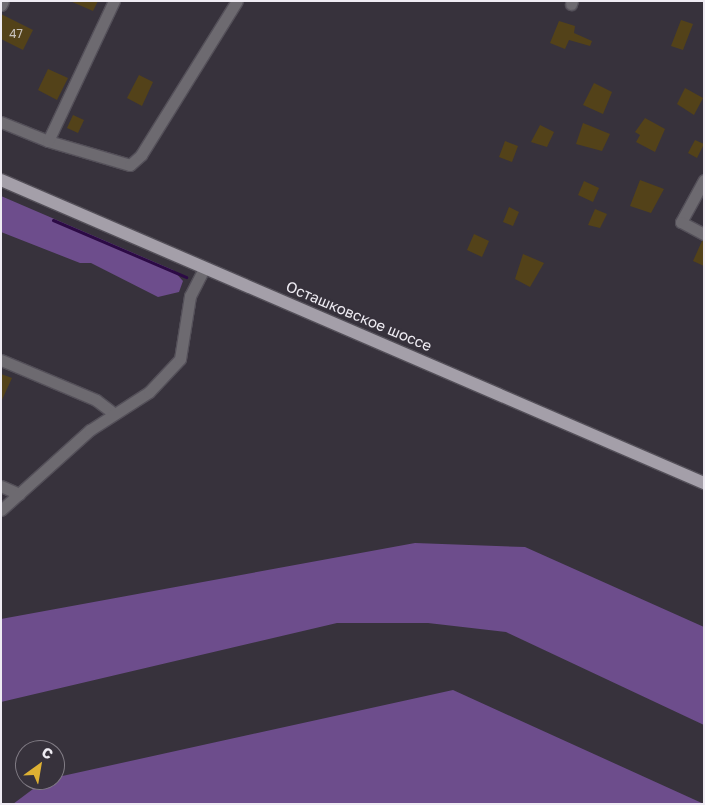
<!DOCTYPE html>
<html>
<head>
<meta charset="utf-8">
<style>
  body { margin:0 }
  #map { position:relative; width:705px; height:805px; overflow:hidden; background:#37323c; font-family:"Golos Text",sans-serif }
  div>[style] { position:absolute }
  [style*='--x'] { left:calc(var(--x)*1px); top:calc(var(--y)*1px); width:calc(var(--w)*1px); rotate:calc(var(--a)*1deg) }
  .forest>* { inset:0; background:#6d4d8c }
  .stream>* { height:3px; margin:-1.5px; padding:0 1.5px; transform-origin:1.5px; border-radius:1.5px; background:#2c0a45 }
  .building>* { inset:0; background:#534219 }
  .roads { filter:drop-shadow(1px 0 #545059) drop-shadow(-1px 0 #545059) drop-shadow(0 1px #545059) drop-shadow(0 -1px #545059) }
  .minor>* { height:11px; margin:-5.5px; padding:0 5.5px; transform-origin:5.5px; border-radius:5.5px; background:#6d6a70 }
  .major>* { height:12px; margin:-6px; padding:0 6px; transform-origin:6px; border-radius:6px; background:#a49fa9 }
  span { translate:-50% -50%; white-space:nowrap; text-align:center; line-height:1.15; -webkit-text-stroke:4px #37323c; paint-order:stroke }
  .number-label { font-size:12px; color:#c8c2bc }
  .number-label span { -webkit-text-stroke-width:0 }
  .street-label { font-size:15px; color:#efecf3 }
  .frame { position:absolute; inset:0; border:2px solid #efecf3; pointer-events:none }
  .north { position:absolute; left:15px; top:740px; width:50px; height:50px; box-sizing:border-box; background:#37323c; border:1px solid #817c85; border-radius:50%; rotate:32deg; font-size:14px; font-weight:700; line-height:20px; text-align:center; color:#efecf3 }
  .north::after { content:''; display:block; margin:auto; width:18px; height:22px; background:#deb133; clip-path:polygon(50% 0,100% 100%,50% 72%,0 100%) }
</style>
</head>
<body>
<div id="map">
  <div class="forest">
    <i style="clip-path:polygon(1px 196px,173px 270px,183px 281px,179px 292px,158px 297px,91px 263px,80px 263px,1px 232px)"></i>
    <i style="clip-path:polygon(415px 543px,525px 547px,704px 627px,704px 725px,506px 632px,428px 623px,337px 623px,1px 702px,1px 619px)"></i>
    <i style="clip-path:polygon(453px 690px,704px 804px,13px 804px,33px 789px,35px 782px)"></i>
  </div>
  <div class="stream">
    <i style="--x:53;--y:220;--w:145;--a:23.2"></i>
  </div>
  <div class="building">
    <i style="clip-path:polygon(70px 1px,98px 1px,93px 11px)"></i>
    <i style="clip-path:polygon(1px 14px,33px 30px,23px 50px,1px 39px)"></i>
    <i style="clip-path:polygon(681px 20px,693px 24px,683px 50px,671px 46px)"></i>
    <i style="clip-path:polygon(559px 21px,575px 26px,574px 33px,592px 41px,590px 46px,569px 40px,565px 49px,550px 43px)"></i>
    <i style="clip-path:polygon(48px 69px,68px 78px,57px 100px,38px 90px)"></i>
    <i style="clip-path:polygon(139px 75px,153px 82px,142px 106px,127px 98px)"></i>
    <i style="clip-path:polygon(594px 83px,612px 92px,603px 114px,583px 105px)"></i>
    <i style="clip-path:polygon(685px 88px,703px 98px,694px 115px,677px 104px)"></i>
    <i style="clip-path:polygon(73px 115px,84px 120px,78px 133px,67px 128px)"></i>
    <i style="clip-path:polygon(645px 118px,665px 129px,655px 152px,636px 142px,640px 135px,635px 132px)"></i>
    <i style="clip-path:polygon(583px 123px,610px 134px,602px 151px,576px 144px)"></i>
    <i style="clip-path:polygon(540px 125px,554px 132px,547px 147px,531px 142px)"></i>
    <i style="clip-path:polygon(695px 140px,704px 144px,697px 158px,688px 153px)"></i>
    <i style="clip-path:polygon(505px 141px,518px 146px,512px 162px,499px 157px)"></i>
    <i style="clip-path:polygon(640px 180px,664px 189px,651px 213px,630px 206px)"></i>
    <i style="clip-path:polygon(584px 181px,599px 188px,593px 202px,578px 195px)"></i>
    <i style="clip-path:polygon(509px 207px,519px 212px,513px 226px,503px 222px)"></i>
    <i style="clip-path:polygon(595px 209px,607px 214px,600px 228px,588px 225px)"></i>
    <i style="clip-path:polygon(474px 234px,489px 241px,482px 257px,467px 250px)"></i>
    <i style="clip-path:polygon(702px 241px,704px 241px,704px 266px,693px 261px)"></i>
    <i style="clip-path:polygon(523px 254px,544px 263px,530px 287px,515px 279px)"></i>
    <i style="clip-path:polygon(1px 374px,12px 378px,1px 402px)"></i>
  </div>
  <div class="roads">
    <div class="minor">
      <i style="--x:571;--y:4;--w:3;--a:-72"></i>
      <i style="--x:1;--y:5;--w:4;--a:-63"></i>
      <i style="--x:1;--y:122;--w:51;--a:22"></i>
      <i style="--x:48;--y:141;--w:85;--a:16.3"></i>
      <i style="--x:130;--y:165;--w:15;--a:-42"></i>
      <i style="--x:141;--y:155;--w:181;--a:-58.1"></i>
      <i style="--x:48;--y:141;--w:155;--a:-64.8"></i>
      <i style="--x:704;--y:180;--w:48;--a:118.7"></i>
      <i style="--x:681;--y:222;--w:26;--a:28"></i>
      <i style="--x:1;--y:360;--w:103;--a:22.8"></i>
      <i style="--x:96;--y:400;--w:21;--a:37"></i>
      <i style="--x:1;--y:486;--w:20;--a:24"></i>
      <i style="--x:1;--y:510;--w:120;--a:-42"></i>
      <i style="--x:90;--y:430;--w:70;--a:-32.8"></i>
      <i style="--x:149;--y:392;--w:45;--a:-46.8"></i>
      <i style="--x:180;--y:359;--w:64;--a:-81"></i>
      <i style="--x:190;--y:296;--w:31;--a:-63"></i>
    </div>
    <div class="major">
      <i style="--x:1;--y:180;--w:766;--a:23.32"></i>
    </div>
  </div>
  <div class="number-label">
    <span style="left:16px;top:34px">47</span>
  </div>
  <div class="street-label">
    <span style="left:359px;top:316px;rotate:23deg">Осташковское шоссе</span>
  </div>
  <div class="frame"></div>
  <div class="north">С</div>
</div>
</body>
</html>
